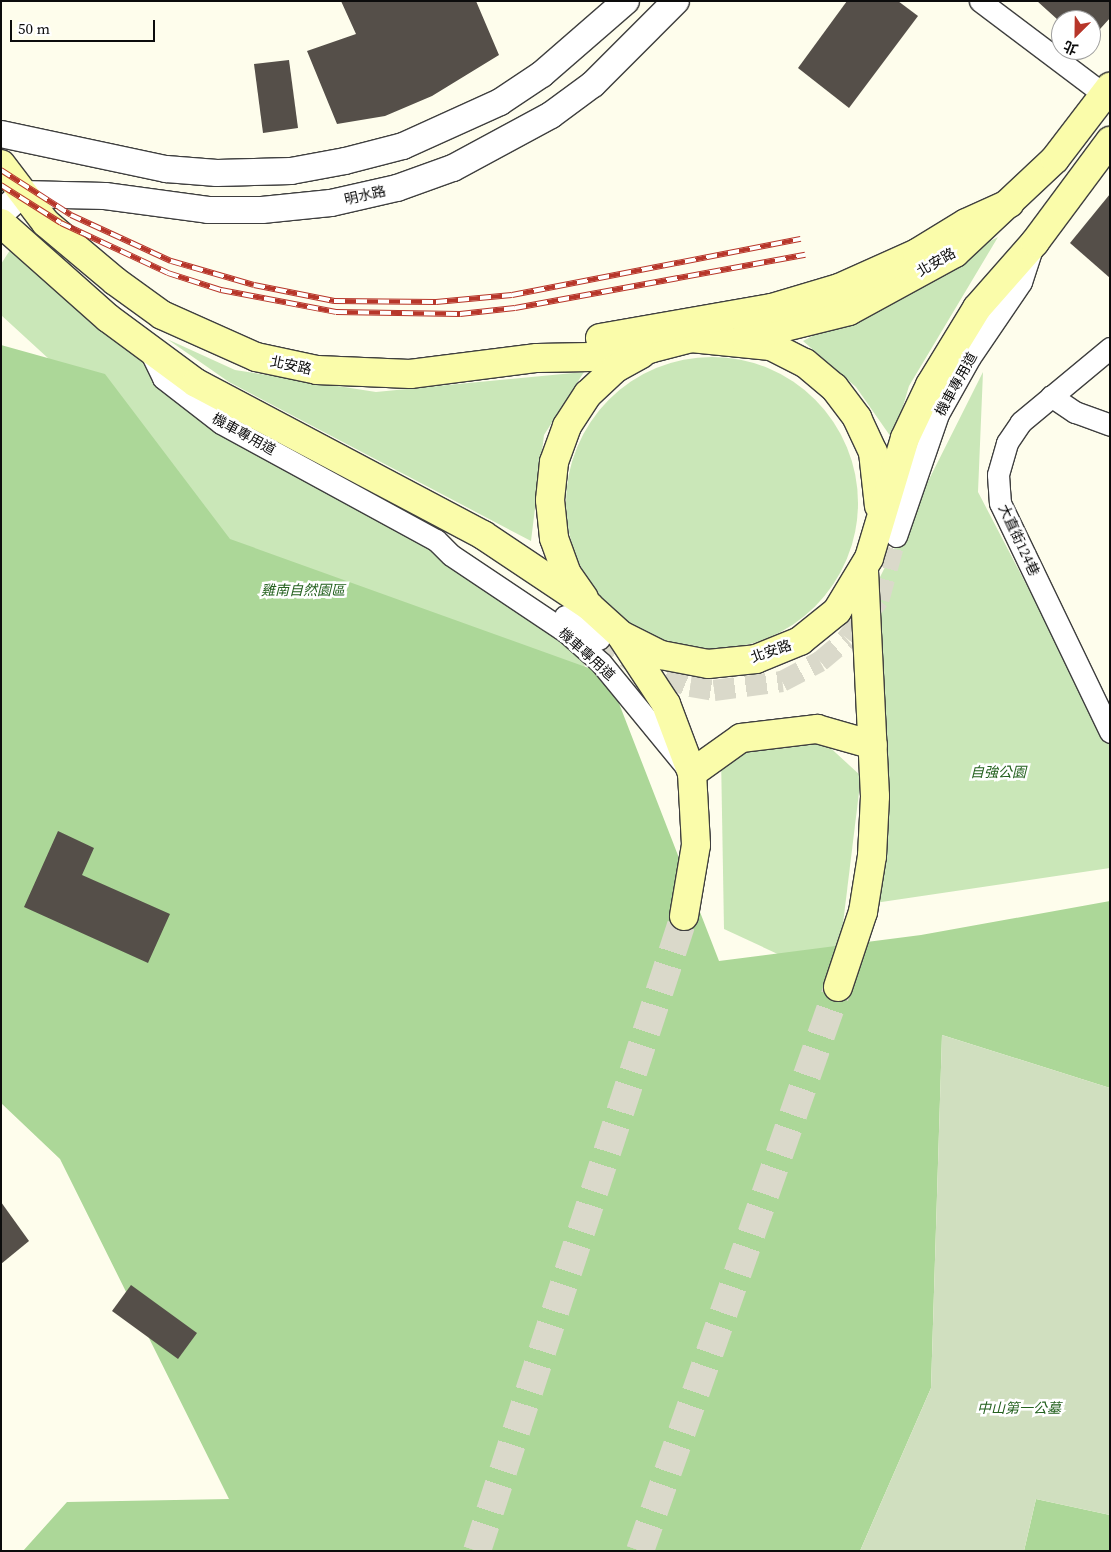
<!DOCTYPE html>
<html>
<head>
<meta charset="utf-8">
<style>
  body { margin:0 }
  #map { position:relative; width:1111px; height:1552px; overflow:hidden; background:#fefdec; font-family:"Source Serif 4","Noto Sans TC",serif }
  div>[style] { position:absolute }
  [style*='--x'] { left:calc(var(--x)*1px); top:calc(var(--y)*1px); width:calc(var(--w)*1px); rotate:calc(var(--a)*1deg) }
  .green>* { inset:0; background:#cae7b8 }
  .round { border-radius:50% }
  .forest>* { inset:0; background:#acd798 }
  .cemetery>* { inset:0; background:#d0dfbf }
  .building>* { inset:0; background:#554f49 }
  .minor-tunnel>* { height:21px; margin-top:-10.5px; transform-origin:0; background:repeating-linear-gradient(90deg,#dad9ca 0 21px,transparent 0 32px) }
  .secondary-tunnel>* { height:28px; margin-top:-14px; transform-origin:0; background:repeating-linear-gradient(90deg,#dad9ca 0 28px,transparent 0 42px) }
  .roads { filter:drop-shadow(1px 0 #3f3f3f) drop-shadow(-1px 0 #3f3f3f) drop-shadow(0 1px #3f3f3f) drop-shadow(0 -1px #3f3f3f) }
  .minor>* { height:21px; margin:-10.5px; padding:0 10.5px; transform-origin:10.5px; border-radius:10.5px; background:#fff }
  .tertiary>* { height:26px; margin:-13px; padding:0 13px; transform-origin:13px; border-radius:13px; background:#fff }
  .secondary>* { height:28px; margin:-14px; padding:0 14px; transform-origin:14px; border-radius:14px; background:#fafcaa }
  .rail>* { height:5.5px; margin-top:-2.75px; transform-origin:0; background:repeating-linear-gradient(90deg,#fff 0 11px,#b7362a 0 22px); box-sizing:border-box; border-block:1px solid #b7362a }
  span { translate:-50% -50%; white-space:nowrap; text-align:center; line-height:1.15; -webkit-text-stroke:5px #fff; paint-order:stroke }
  .street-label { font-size:14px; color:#0c0c0c }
  .park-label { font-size:14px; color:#24611f; font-style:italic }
  .frame { position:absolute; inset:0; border:2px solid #0c0c0c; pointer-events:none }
  .north { position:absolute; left:1051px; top:10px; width:50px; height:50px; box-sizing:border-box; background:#fff; border:1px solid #9e9e9e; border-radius:50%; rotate:203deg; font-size:14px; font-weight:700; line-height:20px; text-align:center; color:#0c0c0c }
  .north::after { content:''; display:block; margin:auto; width:18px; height:22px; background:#b7362a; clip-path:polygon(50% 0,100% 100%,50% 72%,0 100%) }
  .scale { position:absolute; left:10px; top:20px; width:145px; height:22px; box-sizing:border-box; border:2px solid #0c0c0c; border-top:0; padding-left:6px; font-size:15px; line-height:18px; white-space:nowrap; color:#0c0c0c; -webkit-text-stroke:4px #fff; paint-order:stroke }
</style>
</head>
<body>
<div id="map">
  <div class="green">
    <i style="clip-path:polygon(998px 237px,909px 386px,893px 440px,856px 387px,803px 341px)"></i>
    <i style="clip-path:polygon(14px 244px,169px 385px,473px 577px,578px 649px,591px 682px,419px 757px,86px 393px,1px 315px,1px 264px)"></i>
    <i style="clip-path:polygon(167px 339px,235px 370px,376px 392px,584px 372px,544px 435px,531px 541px,229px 382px)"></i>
    <i class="round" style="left:566px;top:357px;width:292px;height:292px"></i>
    <i style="clip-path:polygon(983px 372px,978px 492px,1110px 745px,1110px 868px,868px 904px,886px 768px,879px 579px)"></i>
    <i style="clip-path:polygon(824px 742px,861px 776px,836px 981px,724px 929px,721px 755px)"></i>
  </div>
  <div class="forest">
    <i style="clip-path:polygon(1px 345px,105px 374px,230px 539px,608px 675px,719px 961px,921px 935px,1110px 901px,1110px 1088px,942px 1035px,931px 1388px,860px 1551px,23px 1551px,67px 1502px,229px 1499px,60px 1159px,1px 1103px)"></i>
    <i style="clip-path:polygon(1036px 1499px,1110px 1515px,1110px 1551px,1024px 1551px)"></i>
  </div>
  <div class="cemetery">
    <i style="clip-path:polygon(942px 1035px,1110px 1088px,1110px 1515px,1036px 1499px,1024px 1551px,860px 1551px,931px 1388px)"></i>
  </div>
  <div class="building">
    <i style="clip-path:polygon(341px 1px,476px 1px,499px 55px,432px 96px,385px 116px,337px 124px,307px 51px,356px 34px)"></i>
    <i style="clip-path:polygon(847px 1px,898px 1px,918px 16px,849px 108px,798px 68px)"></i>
    <i style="clip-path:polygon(1037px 1px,1110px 1px,1110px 18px,1091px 39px,1091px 20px,1058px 20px)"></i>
    <i style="clip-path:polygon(289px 60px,298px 128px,263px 133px,254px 64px)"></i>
    <i style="clip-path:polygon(1110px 194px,1110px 278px,1070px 243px)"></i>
    <i style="clip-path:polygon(58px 831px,94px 848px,82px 875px,170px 914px,148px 963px,24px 907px)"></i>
    <i style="clip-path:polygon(1px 1202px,29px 1241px,1px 1264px)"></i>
    <i style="clip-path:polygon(131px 1285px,197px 1333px,178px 1359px,112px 1311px)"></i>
  </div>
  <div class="minor-tunnel">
    <i style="--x:599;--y:639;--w:45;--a:34"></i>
    <i style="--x:636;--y:664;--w:58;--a:22.2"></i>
    <i style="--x:690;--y:686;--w:24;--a:9"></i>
    <i style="--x:714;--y:690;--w:69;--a:-7.5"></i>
    <i style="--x:782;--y:681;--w:43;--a:-27.8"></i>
    <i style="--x:820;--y:661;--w:35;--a:-40"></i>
    <i style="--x:847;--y:638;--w:50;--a:-50.6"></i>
    <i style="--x:879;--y:599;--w:65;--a:-74.9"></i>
  </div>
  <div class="secondary-tunnel">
    <i style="--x:477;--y:1551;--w:668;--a:-71.94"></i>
    <i style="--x:640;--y:1551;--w:598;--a:-70.66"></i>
  </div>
  <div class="roads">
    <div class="minor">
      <i style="--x:980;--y:1;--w:163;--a:37"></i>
      <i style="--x:1110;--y:348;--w:116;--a:140.3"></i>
      <i style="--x:1021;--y:422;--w:25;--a:124"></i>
      <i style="--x:1007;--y:443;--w:33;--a:106"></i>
      <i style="--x:998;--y:475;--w:28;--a:86"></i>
      <i style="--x:1000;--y:503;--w:254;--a:64.3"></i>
      <i style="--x:150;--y:351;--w:30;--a:64"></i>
      <i style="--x:163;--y:378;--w:73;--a:37.8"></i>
      <i style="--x:221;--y:423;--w:245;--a:28.6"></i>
      <i style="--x:436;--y:540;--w:21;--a:45"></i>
      <i style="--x:451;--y:555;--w:138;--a:33.8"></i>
      <i style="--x:566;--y:632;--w:47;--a:41.5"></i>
      <i style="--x:601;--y:663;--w:134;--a:50.7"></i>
      <i style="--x:1051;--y:396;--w:29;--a:34"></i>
      <i style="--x:1075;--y:412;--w:37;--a:20"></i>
      <i style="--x:896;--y:536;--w:129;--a:-71"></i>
      <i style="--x:938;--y:414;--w:65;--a:-60.7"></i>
      <i style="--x:970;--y:357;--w:91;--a:-55.8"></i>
      <i style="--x:1021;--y:282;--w:35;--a:-72"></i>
      <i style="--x:565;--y:616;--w:41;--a:34.1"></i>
    </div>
    <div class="tertiary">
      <i style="--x:1;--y:134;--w:169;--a:12"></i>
      <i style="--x:166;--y:169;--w:51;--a:4.5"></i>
      <i style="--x:217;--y:173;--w:74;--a:-1.5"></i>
      <i style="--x:291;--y:171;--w:55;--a:-10.5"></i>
      <i style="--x:345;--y:161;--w:60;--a:-14.5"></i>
      <i style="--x:403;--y:146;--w:107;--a:-24.4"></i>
      <i style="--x:500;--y:102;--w:50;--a:-33.7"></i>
      <i style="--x:542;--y:74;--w:111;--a:-41"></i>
      <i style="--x:1;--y:213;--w:28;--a:-42"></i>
      <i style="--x:22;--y:194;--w:83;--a:1.4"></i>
      <i style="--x:105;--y:196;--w:104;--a:7.7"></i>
      <i style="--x:208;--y:210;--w:54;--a:0"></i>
      <i style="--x:262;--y:210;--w:69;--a:-5.8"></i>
      <i style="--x:331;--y:203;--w:68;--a:-12.8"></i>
      <i style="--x:397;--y:188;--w:59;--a:-19.7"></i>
      <i style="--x:453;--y:168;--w:111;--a:-28.4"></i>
      <i style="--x:551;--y:115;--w:52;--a:-36.4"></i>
      <i style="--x:593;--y:84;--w:117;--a:-45"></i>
    </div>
    <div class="secondary">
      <i style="--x:1;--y:164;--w:74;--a:52.7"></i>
      <i style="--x:46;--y:223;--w:90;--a:40"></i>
      <i style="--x:115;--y:281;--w:58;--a:35.9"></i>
      <i style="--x:162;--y:315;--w:103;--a:24.1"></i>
      <i style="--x:256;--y:357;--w:62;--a:12"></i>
      <i style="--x:317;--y:370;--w:93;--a:2.5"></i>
      <i style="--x:410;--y:374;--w:128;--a:-7.2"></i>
      <i style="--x:537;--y:358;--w:53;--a:-1.1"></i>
      <i style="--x:590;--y:357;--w:60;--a:-7.7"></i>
      <i style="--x:649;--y:349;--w:43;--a:-14.7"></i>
      <i style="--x:691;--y:338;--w:80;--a:5.7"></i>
      <i style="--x:771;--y:346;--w:38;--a:27"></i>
      <i style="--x:805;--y:363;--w:38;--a:40"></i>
      <i style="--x:834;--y:387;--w:39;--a:53"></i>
      <i style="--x:857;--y:418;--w:38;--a:65"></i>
      <i style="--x:873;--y:452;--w:54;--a:83.7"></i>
      <i style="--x:1;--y:223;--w:143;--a:41.6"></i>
      <i style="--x:108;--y:318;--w:109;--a:36.5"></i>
      <i style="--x:196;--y:383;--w:325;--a:27.9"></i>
      <i style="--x:483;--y:535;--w:128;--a:33.8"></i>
      <i style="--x:589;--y:606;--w:43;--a:42.2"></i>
      <i style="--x:621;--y:635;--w:45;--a:26.6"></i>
      <i style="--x:661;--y:655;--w:48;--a:10.8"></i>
      <i style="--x:708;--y:664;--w:48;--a:-5.9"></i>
      <i style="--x:756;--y:659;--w:48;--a:-22.2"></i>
      <i style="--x:800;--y:641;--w:48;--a:-39"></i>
      <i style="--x:837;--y:611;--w:62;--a:-58.9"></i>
      <i style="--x:869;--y:558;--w:125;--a:-73.3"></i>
      <i style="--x:905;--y:438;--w:59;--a:-64.7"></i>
      <i style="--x:930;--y:385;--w:90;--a:-58.6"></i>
      <i style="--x:977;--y:308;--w:88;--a:-48.7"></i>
      <i style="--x:1035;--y:242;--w:126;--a:-53.4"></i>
      <i style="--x:745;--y:337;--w:107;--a:-14"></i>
      <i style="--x:849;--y:311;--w:121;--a:-28.7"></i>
      <i style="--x:955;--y:253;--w:137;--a:-43.2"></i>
      <i style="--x:1055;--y:159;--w:91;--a:-52.6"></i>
      <i style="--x:600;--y:338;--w:175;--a:-9.9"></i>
      <i style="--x:772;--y:308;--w:70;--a:-16.6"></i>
      <i style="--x:839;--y:288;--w:85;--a:-24.2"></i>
      <i style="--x:917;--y:253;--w:57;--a:-31.5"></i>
      <i style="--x:966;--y:223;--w:48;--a:-24.4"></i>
      <i style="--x:584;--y:598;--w:29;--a:-125"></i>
      <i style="--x:567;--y:574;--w:38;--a:-110"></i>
      <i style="--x:554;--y:538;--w:38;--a:-96"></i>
      <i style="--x:550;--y:500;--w:38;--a:-84"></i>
      <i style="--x:554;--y:462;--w:38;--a:-70"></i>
      <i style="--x:567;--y:426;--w:38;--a:-57"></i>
      <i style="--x:588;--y:394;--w:38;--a:-43"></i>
      <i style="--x:616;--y:368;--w:29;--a:-29"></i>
      <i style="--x:622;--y:637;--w:80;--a:56.7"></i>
      <i style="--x:666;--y:704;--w:74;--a:69.4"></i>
      <i style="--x:692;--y:773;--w:72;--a:86.8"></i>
      <i style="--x:696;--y:845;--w:72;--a:99.6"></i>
      <i style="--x:692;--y:773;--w:60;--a:-35.5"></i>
      <i style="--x:741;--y:738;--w:77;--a:-6.8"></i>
      <i style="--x:817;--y:729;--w:58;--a:15.9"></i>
      <i style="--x:838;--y:987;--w:79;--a:-71.6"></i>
      <i style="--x:863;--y:912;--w:57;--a:-80.9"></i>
      <i style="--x:872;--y:856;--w:60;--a:-87.1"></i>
      <i style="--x:875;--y:796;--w:225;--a:-92.8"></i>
    </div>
  </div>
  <div class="rail">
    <i style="--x:1;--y:170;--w:83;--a:32.7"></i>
    <i style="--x:71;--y:215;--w:110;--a:24.7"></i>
    <i style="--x:171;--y:261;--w:86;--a:16.1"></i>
    <i style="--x:254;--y:285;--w:82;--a:11.3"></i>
    <i style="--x:334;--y:301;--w:102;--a:0.6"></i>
    <i style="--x:436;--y:302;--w:76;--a:-5.3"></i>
    <i style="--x:512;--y:295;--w:294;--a:-11"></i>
    <i style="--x:1;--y:185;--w:71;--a:32.3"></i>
    <i style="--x:61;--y:223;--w:118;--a:25"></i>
    <i style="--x:168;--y:273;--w:56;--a:17.8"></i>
    <i style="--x:221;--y:290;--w:117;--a:10.8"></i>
    <i style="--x:336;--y:312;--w:124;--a:0.9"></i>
    <i style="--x:460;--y:314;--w:55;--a:-6.2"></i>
    <i style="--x:515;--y:308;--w:295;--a:-10.4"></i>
  </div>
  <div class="street-label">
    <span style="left:365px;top:195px;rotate:-13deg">明水路</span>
    <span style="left:936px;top:262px;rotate:-30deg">北安路</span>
    <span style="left:291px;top:365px;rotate:12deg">北安路</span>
    <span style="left:956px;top:384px;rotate:-61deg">機車專用道</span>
    <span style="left:244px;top:434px;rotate:29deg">機車專用道</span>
    <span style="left:1019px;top:540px;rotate:65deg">大直街124巷</span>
    <span style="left:771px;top:651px;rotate:-19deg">北安路</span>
    <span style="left:587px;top:654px;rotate:42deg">機車專用道</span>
  </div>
  <div class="park-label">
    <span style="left:303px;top:590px">雞南自然園區</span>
    <span style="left:998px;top:772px">自強公園</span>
    <span style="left:1019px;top:1408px">中山第一公墓</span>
  </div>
  <div class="frame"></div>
  <div class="north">北</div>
  <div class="scale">50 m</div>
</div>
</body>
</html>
